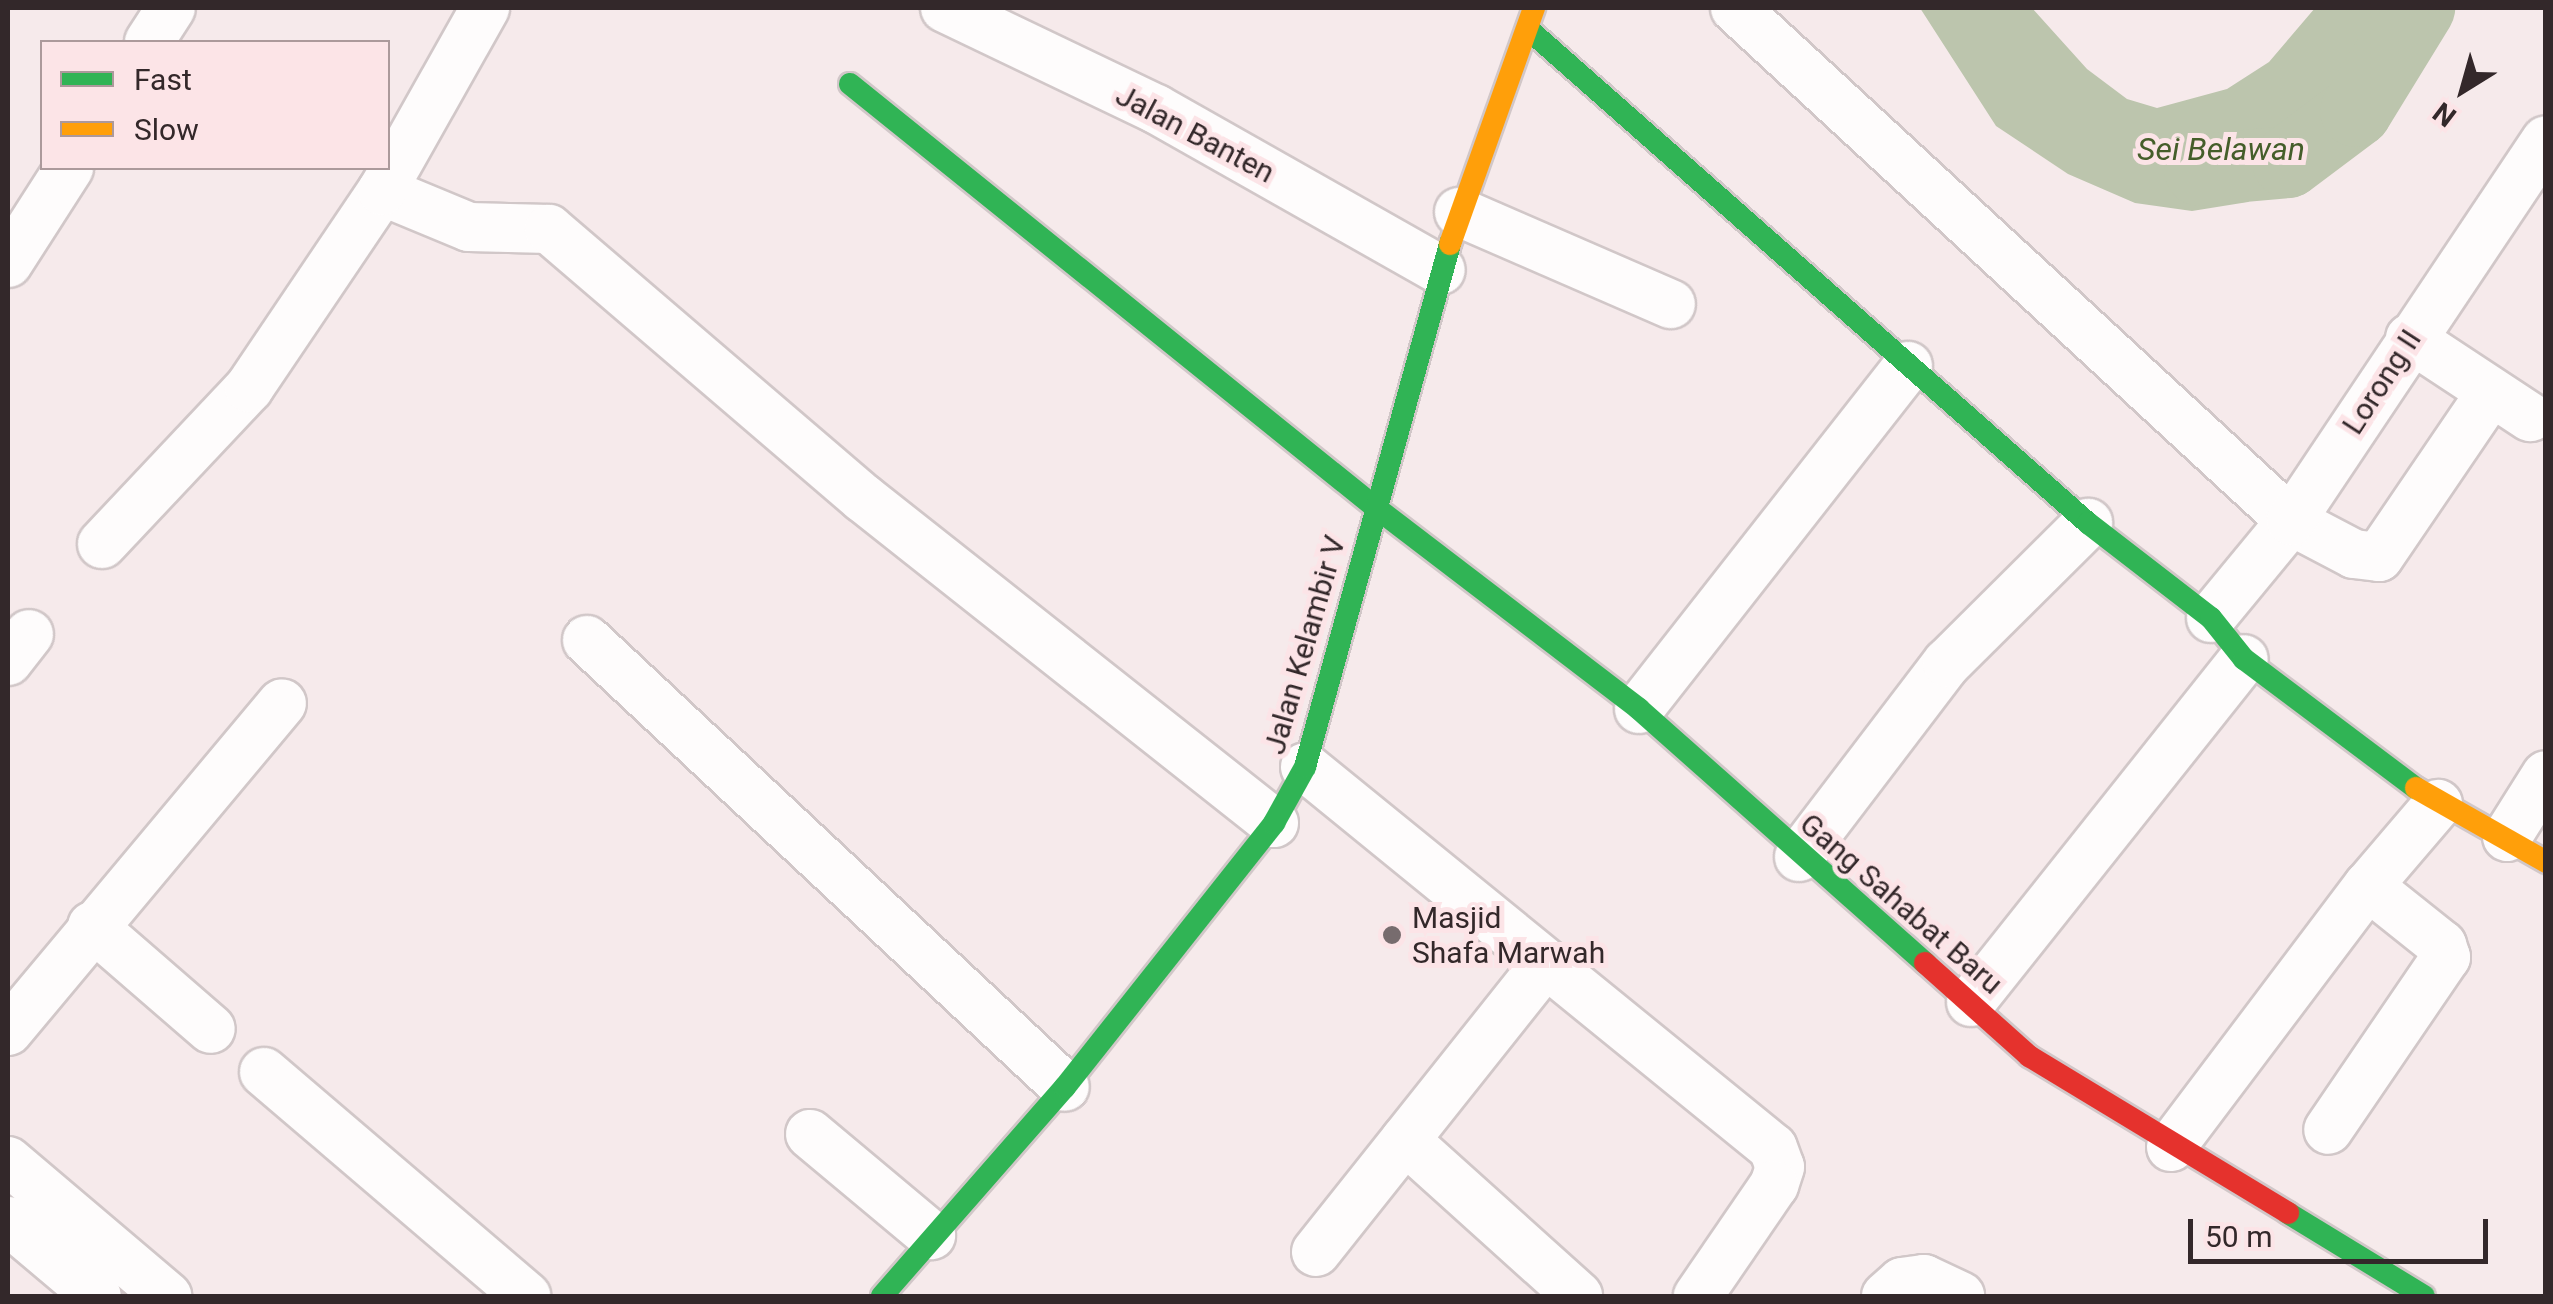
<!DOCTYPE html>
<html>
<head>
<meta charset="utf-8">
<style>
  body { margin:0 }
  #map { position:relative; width:2553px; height:1304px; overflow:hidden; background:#f6eaeb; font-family:Roboto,sans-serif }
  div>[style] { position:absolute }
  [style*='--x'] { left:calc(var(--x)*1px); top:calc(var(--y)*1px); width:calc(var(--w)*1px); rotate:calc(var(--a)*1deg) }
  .water>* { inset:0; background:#bcc5ad }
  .river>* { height:72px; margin:-36px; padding:0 36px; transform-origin:36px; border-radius:36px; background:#bcc5ad }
  .roads { filter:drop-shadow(2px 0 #d1c7c8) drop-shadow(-2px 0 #d1c7c8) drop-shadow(0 2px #d1c7c8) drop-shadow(0 -2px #d1c7c8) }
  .street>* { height:48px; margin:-24px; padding:0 24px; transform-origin:24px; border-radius:24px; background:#fefcfc }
  .fast>* { height:22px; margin:-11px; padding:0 11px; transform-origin:11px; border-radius:11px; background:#30b455 }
  .slow>* { height:22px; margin:-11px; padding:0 11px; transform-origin:11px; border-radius:11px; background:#ff9f0a }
  .jam>* { height:22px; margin:-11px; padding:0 11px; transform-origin:11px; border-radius:11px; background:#e5322d }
  .dots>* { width:28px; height:28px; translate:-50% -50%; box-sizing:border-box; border:5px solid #fce4e7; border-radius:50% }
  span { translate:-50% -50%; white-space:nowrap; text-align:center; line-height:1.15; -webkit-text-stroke:10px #fce4e7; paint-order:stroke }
  .street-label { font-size:30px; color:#33282a }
  .poi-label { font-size:30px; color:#33282a }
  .left { translate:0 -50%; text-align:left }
  .water-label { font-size:32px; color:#455e2a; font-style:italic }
  .frame { position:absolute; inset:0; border:10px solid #33282a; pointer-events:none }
  .legend { position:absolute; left:40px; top:40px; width:350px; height:130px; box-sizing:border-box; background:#fce4e7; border:2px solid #ac999b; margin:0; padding:12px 18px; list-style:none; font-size:30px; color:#33282a }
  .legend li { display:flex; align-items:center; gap:20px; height:50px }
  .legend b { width:50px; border:2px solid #ac999b }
  .north { position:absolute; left:2413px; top:40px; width:100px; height:100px; -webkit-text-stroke:8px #fce4e7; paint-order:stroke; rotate:217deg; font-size:28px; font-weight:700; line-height:40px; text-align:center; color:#33282a }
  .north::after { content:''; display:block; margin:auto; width:35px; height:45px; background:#33282a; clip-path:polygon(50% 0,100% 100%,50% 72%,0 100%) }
  .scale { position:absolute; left:2188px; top:1219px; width:300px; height:45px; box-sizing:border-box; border:5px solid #33282a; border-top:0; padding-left:12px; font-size:30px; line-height:35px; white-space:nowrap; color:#33282a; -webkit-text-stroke:8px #fce4e7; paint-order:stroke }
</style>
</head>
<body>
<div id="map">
  <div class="water">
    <i style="clip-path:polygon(1920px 8px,2032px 8px,2087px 69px,2127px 99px,2157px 108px,2227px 89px,2269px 62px,2315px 8px,2395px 8px,2368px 63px,2280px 177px,2248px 202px,2192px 211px,2135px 203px,2068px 174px,1996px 126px)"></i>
  </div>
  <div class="river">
    <i style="--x:2200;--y:170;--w:88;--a:-5.2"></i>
    <i style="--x:2288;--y:162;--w:85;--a:-36.9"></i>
    <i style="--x:2356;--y:111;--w:121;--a:-58.5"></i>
  </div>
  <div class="roads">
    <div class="street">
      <i style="--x:945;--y:8;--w:234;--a:25.6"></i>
      <i style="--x:1156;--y:109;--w:327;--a:29.5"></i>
      <i style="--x:1735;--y:8;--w:757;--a:42.7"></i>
      <i style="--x:2291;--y:521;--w:71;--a:27.6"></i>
      <i style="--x:2354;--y:554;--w:25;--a:7"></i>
      <i style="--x:2379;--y:557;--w:196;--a:-55.8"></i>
      <i style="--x:149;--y:42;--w:40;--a:-57.1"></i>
      <i style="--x:382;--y:191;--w:94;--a:22.5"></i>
      <i style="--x:469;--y:227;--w:80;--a:1.4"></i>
      <i style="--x:549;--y:229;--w:413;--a:40.6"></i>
      <i style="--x:863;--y:498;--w:524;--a:38.34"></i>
      <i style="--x:1459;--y:212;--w:231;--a:23.5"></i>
      <i style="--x:8;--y:263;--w:113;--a:-57.3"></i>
      <i style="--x:2410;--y:338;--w:144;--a:33.4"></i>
      <i style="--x:102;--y:544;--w:214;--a:-46.7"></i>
      <i style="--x:249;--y:388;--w:238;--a:-56"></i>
      <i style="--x:382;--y:191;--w:210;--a:-60.6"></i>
      <i style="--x:2211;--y:618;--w:126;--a:-50.5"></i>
      <i style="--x:2291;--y:521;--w:458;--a:-56.2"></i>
      <i style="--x:587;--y:640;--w:654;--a:43.08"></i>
      <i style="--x:8;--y:661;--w:34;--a:-52"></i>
      <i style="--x:1639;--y:709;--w:436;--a:-51.9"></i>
      <i style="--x:1305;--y:767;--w:603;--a:39.15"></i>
      <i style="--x:1773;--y:1148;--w:20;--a:70"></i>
      <i style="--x:1780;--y:1167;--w:19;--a:108"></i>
      <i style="--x:1774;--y:1185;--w:135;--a:124.4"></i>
      <i style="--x:2507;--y:837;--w:73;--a:-57.8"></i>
      <i style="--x:1799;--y:857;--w:244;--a:-52.7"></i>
      <i style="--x:1947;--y:663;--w:199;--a:-44.8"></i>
      <i style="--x:2368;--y:886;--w:108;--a:-49.5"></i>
      <i style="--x:92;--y:926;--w:157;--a:40.9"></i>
      <i style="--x:1971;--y:1002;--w:438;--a:-51.5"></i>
      <i style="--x:8;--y:1031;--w:427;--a:-50.1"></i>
      <i style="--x:264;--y:1072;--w:345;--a:40.5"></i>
      <i style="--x:810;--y:1134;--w:158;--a:39.9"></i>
      <i style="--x:1405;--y:1140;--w:233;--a:42"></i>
      <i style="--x:2171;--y:1147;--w:327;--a:-53"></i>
      <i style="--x:2368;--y:886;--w:95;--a:38.6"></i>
      <i style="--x:2442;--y:945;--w:13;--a:72"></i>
      <i style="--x:2446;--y:957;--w:209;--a:124.3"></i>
      <i style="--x:8;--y:1161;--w:209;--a:40.3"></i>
      <i style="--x:8;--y:1221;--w:116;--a:40.1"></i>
      <i style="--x:1316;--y:1252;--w:368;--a:-51.5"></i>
      <i style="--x:1886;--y:1296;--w:21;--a:-41"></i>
      <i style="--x:1902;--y:1282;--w:22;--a:-8"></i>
      <i style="--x:1924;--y:1279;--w:40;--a:25"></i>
    </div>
    <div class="fast">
      <i style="--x:1528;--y:29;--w:747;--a:41.42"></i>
      <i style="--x:2088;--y:523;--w:155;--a:37.7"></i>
      <i style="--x:2211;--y:618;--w:53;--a:51.2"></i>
      <i style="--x:2244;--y:659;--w:215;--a:36.9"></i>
      <i style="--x:850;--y:84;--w:674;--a:38.86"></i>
      <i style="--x:1375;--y:507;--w:332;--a:37.4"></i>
      <i style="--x:1639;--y:709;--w:383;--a:41.6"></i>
      <i style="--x:2288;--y:1213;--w:159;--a:31.4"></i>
      <i style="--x:882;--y:1296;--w:278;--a:-48.8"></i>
      <i style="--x:1065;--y:1087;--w:337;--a:-51.6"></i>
      <i style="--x:1274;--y:823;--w:64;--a:-61"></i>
      <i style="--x:1305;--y:767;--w:543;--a:-74.5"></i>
    </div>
    <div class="slow">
      <i style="--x:1450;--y:244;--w:251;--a:-70.4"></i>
      <i style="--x:2416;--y:788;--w:150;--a:29.6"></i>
    </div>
    <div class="jam">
      <i style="--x:1925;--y:963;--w:140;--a:41.8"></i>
      <i style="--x:2029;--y:1056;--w:303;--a:31.2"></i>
    </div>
  </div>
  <div class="dots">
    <i style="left:1392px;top:935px;background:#776c6e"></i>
  </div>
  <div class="street-label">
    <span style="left:1195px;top:134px;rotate:28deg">Jalan Banten</span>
    <span style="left:2382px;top:382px;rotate:-57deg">Lorong II</span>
    <span style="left:1305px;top:645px;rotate:-74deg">Jalan Kelambir V</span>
    <span style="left:1901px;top:904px;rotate:41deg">Gang Sahabat Baru</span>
  </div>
  <div class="poi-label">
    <span class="left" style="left:1412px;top:935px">Masjid<br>Shafa Marwah</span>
  </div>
  <div class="water-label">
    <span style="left:2221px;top:149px">Sei Belawan</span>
  </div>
  <div class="frame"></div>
  <ul class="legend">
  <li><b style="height:12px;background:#30b455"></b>Fast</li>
  <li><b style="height:12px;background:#ff9f0a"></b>Slow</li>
  </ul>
  <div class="north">N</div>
  <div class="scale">50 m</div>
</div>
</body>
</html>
